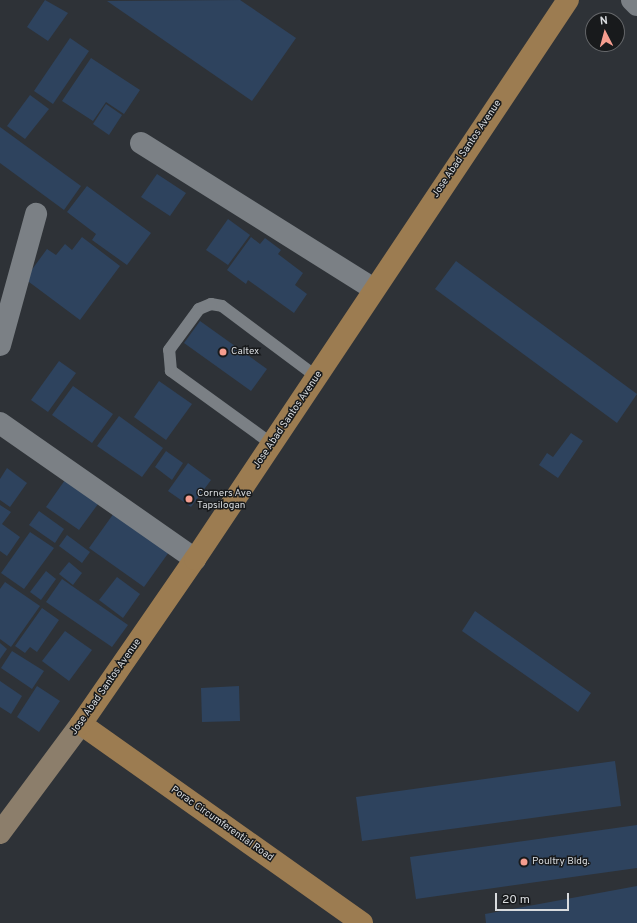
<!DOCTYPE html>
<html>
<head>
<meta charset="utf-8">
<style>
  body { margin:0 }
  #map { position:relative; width:637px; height:923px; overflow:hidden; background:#2e3237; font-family:Overpass,sans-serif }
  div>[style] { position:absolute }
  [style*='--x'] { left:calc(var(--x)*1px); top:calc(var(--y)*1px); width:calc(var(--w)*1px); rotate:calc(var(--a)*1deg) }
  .building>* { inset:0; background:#2e435e }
  .lane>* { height:12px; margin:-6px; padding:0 6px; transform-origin:6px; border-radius:6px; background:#7b8085 }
  .street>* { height:22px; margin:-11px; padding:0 11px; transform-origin:11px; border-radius:11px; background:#7b8085 }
  .secondary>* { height:22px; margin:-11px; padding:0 11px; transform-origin:11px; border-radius:11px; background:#8c7e6b }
  .primary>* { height:22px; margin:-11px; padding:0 11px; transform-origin:11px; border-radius:11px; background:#9c7c51 }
  .dots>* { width:11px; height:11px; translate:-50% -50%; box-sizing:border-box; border:2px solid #181a1c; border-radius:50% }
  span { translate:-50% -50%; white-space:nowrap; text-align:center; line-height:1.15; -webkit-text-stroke:3px #181a1c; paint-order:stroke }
  .street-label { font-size:10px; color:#d8dbde }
  .poi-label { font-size:10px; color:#d8dbde }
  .left { translate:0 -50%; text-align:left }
  .north { position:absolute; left:585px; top:12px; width:40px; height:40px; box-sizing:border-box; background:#181a1c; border:1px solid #65676a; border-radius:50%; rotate:354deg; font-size:11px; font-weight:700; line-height:16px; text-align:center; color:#d8dbde }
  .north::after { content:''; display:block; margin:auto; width:14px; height:18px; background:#f59d8f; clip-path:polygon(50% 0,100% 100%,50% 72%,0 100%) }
  .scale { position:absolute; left:495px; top:893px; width:74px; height:18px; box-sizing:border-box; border:2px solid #d8dbde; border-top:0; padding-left:5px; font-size:12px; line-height:14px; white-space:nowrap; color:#d8dbde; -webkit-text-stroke:3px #181a1c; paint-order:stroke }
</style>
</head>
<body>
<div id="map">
  <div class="building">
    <i style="clip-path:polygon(45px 0,68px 13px,48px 41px,27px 27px)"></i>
    <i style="clip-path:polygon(240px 0,296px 38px,252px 101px,107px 1px)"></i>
    <i style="clip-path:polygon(70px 38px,89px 51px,53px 104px,34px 91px)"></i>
    <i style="clip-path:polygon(91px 58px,140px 90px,124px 114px,106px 102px,93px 121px,62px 101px)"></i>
    <i style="clip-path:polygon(30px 95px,49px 109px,25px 139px,7px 126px)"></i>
    <i style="clip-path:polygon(106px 104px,122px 115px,109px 135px,93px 124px)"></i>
    <i style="clip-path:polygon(0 127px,81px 186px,64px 210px,0 163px)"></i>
    <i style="clip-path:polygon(157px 174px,186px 193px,170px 216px,141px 197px)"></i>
    <i style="clip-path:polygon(87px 186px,151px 233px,127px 265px,92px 240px,96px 234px,67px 212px)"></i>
    <i style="clip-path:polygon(228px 219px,250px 235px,228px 265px,206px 250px)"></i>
    <i style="clip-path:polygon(82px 237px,120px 266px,80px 320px,25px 279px,47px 249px,56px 255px,65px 244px,72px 250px)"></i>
    <i style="clip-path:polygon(251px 237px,260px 244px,265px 238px,281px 250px,278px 254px,303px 273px,295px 285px,307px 294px,294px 313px,248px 280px,246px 284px,227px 270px)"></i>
    <i style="clip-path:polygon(456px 261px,637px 394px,617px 423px,435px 289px)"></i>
    <i style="clip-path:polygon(200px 321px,267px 369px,251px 391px,184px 343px)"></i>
    <i style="clip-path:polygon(59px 361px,76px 373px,48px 412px,31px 400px)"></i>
    <i style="clip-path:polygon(159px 381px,192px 404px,166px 440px,134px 417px)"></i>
    <i style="clip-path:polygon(73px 386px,113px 414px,92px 443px,52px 415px)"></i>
    <i style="clip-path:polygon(119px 416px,163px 448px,142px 477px,97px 446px)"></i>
    <i style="clip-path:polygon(571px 433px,583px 441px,558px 478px,539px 465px,547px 453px,553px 457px)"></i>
    <i style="clip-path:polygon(166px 451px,183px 463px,172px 480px,155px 467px)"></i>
    <i style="clip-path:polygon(188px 463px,211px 480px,191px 507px,168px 491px)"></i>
    <i style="clip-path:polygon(7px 468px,27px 483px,10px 507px,0 500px,0 479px)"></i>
    <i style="clip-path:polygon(65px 480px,98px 504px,79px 530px,46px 507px)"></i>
    <i style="clip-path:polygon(0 505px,11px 512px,2px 524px,20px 537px,7px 556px,0 551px)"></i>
    <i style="clip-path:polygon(39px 511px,64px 529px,55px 543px,29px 525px)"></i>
    <i style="clip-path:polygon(114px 513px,169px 552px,144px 587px,89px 548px)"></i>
    <i style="clip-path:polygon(30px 532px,54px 548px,24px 589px,1px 573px)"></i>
    <i style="clip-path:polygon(67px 535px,90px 552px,82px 563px,59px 546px)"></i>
    <i style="clip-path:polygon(69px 562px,82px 573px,73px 585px,59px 574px)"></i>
    <i style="clip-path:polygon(46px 571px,56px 579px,41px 600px,30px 592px)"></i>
    <i style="clip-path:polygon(117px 577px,140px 594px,123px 618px,99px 600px)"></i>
    <i style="clip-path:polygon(62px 579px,128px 625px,112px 647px,46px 602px)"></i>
    <i style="clip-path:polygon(5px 582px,40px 606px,11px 647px,0 639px,0 589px)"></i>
    <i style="clip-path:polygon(42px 608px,59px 620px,37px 652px,30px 647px,25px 653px,15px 646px)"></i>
    <i style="clip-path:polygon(475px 611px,591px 693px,578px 712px,462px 631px)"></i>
    <i style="clip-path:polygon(65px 631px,92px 650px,69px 681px,42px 661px)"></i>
    <i style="clip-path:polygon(0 643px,7px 649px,0 659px)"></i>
    <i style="clip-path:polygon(12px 651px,44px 671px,32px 689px,1px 668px)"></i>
    <i style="clip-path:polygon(0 681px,22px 696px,11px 714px,0 707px)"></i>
    <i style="clip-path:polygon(37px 686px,60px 701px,39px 732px,17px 717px)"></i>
    <i style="clip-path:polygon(239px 686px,240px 721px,202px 722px,201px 688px)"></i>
    <i style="clip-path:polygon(615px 761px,621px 806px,362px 841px,356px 797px)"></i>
    <i style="clip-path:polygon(637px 825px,637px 868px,416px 899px,410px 857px)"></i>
    <i style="clip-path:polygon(637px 886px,637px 923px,486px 923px,485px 914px)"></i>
  </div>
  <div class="lane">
    <i style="--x:272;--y:444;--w:125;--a:-144.1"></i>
    <i style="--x:171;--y:371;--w:21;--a:-95"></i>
    <i style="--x:169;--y:350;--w:51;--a:-53.8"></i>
    <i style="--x:199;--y:309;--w:13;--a:-23"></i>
    <i style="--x:211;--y:304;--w:11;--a:10"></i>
    <i style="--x:222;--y:306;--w:119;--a:36.8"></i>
  </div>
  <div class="street">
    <i style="--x:632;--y:0;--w:7;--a:45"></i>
    <i style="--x:141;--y:143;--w:275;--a:32.1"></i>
    <i style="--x:0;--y:345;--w:136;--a:-74.6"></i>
    <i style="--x:0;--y:423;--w:238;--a:34.9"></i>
  </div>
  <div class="secondary">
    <i style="--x:0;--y:833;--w:136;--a:-53.4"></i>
  </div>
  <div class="primary">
    <i style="--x:362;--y:923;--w:344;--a:-144.7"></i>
    <i style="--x:81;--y:724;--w:201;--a:-55.4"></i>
    <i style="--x:195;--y:559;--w:672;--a:-56.29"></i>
  </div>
  <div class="dots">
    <i style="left:223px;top:352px;background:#f59d8f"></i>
    <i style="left:189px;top:499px;background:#f59d8f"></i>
    <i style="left:524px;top:862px;background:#f59d8f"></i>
  </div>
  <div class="street-label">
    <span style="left:467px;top:149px;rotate:-56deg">Jose Abad Santos Avenue</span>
    <span style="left:288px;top:420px;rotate:-56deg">Jose Abad Santos Avenue</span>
    <span style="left:106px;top:687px;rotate:-55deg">Jose Abad Santos Avenue</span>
    <span style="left:222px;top:824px;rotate:35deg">Porac Circumferential Road</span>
  </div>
  <div class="poi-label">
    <span class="left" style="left:231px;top:352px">Caltex</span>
    <span class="left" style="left:197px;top:499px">Corners Ave<br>Tapsilogan</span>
    <span class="left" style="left:532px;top:862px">Poultry Bldg.</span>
  </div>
  <div class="north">N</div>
  <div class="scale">20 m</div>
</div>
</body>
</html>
